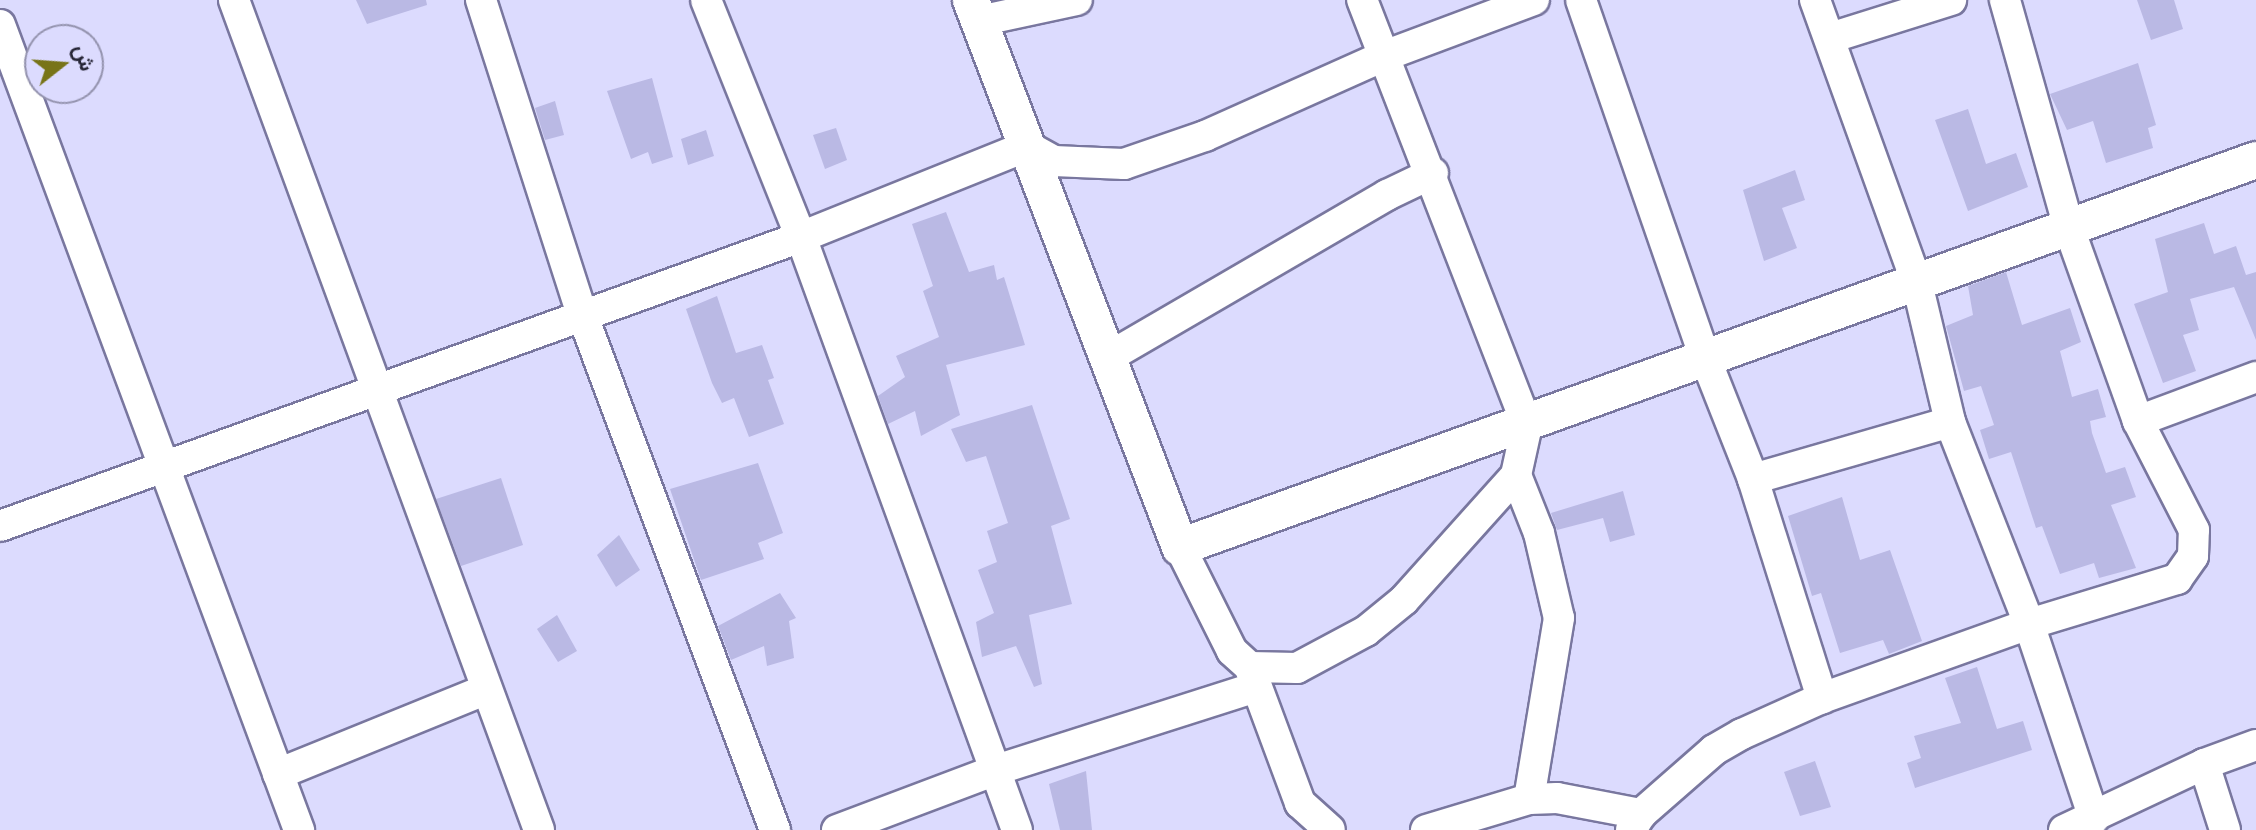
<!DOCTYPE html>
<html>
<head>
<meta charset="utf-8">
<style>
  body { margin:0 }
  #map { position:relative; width:2256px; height:830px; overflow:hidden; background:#dcdbfe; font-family:"Titillium Web",Vazirmatn,sans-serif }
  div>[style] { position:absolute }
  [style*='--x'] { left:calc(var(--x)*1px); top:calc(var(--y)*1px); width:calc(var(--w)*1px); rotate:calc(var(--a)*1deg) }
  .building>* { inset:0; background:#bab9e4 }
  .roads { filter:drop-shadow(2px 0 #79779f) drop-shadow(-2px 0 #79779f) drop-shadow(0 2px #79779f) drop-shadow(0 -2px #79779f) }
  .minor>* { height:30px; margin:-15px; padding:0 15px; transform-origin:15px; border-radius:15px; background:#fff }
  .tertiary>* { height:36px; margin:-18px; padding:0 18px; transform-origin:18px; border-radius:18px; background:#fff }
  span { translate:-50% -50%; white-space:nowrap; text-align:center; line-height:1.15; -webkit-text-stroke:8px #dcdbfe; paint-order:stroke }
  .north { position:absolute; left:24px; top:24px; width:80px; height:80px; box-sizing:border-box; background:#dcdbfe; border:2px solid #9493ae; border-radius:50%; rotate:73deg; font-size:22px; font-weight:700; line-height:32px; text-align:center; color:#272637 }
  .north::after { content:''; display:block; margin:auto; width:28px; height:36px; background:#787418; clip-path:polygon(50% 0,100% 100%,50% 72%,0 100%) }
</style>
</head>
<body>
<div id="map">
  <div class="building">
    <i style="clip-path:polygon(356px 0,426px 0,427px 5px,367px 24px)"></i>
    <i style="clip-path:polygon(2137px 0,2174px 0,2183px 29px,2151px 40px)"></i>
    <i style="clip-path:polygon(2138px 63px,2156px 125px,2148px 128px,2153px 148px,2106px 163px,2093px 121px,2067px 130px,2050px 94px)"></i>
    <i style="clip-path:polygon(652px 78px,673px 157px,652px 164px,648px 152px,631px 159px,607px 91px)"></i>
    <i style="clip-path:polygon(555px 101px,564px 135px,545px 140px,535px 108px)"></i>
    <i style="clip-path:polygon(1968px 109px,1986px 164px,2016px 153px,2028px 187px,1968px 211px,1935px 120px)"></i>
    <i style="clip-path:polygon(836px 128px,847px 160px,825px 169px,813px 135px)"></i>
    <i style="clip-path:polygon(706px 130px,714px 156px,688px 165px,681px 139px)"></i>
    <i style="clip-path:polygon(1795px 170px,1805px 200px,1782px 208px,1797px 248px,1764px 261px,1743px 190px)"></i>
    <i style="clip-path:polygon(946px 212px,969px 272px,994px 265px,997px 280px,1004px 277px,1025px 345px,946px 365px,960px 415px,921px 436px,915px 411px,888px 424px,878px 396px,905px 377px,896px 356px,939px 337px,923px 291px,933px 286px,912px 224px)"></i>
    <i style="clip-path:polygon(2204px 223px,2214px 254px,2236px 246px,2246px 275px,2256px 272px,2256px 340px,2234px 287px,2190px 299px,2199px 330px,2183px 335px,2196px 371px,2163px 383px,2134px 304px,2168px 292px,2155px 239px)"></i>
    <i style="clip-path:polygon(2006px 272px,2022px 325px,2070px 308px,2081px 342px,2060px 351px,2072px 397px,2098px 389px,2106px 417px,2090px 421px,2092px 433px,2106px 473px,2125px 467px,2136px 497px,2111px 505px,2136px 568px,2099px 578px,2094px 563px,2060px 574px,2042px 526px,2036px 528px,2011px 452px,1989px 459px,1980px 430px,1994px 425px,1981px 386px,1964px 391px,1946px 326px,1973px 315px,1968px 286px)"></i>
    <i style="clip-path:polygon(717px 296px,736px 353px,762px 345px,774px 378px,768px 380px,784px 424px,749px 437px,734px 398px,722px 403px,712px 383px,686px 309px)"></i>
    <i style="clip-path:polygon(1032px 405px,1070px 519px,1051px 526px,1072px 604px,1029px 615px,1042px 684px,1034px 687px,1016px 646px,982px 657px,976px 622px,994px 613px,978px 570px,997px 562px,987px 531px,1008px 523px,986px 456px,966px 462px,951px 429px)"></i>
    <i style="clip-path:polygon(758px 463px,783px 533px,758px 543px,764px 559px,701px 580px,670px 489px)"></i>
    <i style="clip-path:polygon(501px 478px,523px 545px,461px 566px,436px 499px)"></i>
    <i style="clip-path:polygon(1623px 491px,1635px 535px,1610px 542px,1603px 518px,1557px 530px,1551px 513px)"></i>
    <i style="clip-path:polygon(1842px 497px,1860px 560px,1890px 550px,1922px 641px,1889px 654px,1883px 640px,1840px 653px,1821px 593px,1812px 596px,1788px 516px)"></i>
    <i style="clip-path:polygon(619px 535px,640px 570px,616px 587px,597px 555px)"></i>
    <i style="clip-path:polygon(780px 593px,796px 618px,789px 621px,794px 658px,767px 666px,764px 646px,731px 660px,718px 626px)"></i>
    <i style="clip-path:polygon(557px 615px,577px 651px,558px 662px,537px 629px)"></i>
    <i style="clip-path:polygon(1977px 667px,1997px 729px,2023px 721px,2032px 750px,1915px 788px,1907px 763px,1921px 758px,1914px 736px,1961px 723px,1945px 678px)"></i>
    <i style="clip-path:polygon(1815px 761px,1831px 807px,1800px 816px,1784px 772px)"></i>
    <i style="clip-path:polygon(1086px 771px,1092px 830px,1060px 830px,1049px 784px)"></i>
  </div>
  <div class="roads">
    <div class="minor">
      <i style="--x:234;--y:0;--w:884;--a:69.82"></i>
      <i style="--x:481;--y:0;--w:330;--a:72.2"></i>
      <i style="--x:582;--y:314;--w:551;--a:69.49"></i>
      <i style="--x:706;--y:0;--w:255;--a:68.2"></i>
      <i style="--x:801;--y:237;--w:631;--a:69.99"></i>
      <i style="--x:1581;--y:0;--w:381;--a:70.9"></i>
      <i style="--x:1706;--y:360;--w:128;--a:68.4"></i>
      <i style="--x:1753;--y:479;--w:230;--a:72.5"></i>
      <i style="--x:1815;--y:0;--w:301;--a:70.2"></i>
      <i style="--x:1917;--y:283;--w:143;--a:76.6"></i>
      <i style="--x:1950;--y:422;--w:217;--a:68.6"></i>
      <i style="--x:2029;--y:624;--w:205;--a:71.5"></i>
      <i style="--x:979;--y:21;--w:100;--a:-12.1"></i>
      <i style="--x:0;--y:25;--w:859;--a:69.62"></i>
      <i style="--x:1830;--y:38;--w:127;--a:-17.4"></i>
      <i style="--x:1107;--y:358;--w:324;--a:-30.2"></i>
      <i style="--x:1387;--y:195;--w:51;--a:-25.6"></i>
      <i style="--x:2138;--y:421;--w:126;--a:-20.4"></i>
      <i style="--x:1516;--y:475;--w:62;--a:68.4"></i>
      <i style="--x:1539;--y:533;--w:87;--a:76.8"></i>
      <i style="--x:1559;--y:618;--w:183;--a:99.4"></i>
      <i style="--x:1753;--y:479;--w:205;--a:-16.1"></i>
      <i style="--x:0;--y:526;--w:852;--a:-19.84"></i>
      <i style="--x:801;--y:237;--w:244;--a:-21.9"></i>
      <i style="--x:1027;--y:146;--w:31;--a:29"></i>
      <i style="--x:1054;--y:161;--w:70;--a:2.5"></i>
      <i style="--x:1124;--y:164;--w:86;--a:-19.1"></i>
      <i style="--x:1205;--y:136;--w:196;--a:-24.1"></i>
      <i style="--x:1384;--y:56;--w:160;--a:-20.5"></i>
      <i style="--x:1180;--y:547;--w:116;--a:63.4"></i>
      <i style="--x:1232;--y:651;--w:24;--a:42"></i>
      <i style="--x:1250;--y:667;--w:47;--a:1.2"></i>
      <i style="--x:1297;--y:668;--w:78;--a:-28.2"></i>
      <i style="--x:1366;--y:631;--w:49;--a:-39.2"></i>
      <i style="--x:1404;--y:600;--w:168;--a:-48.1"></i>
      <i style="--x:1516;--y:475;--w:51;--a:-77.6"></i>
      <i style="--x:1527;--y:425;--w:456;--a:-111.2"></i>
      <i style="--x:1251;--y:671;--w:141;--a:69.6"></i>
      <i style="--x:1300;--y:803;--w:40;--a:42"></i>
      <i style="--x:2204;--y:764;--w:69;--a:72.3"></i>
      <i style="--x:278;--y:774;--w:223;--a:-22.1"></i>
      <i style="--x:837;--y:830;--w:170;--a:-20.7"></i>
      <i style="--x:996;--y:770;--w:273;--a:-17.7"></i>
      <i style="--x:1426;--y:830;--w:108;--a:-16.8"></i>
      <i style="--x:1529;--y:799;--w:28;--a:-2"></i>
      <i style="--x:1557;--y:798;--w:86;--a:10.8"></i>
      <i style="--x:1631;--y:830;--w:19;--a:-58"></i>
      <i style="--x:1641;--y:814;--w:97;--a:-41.2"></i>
      <i style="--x:1714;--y:750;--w:32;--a:-30"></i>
      <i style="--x:1742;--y:734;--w:88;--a:-24.2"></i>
      <i style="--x:1822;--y:698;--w:220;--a:-19.7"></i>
      <i style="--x:2029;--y:624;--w:155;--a:-16.9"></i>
      <i style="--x:2177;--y:579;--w:28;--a:-55"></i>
      <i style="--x:2193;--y:556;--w:26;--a:-88"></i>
      <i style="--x:2194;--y:530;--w:123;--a:-117.2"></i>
      <i style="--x:2138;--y:421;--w:205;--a:-109.7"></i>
      <i style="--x:2069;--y:228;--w:237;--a:-105.7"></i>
      <i style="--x:2064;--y:830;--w:155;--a:-25.2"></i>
      <i style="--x:2204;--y:764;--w:55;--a:-20.1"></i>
    </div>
    <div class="tertiary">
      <i style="--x:971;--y:0;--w:586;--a:69.09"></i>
      <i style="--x:1180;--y:547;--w:1143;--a:-19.78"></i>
    </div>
  </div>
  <div class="north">ش</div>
</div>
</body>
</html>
